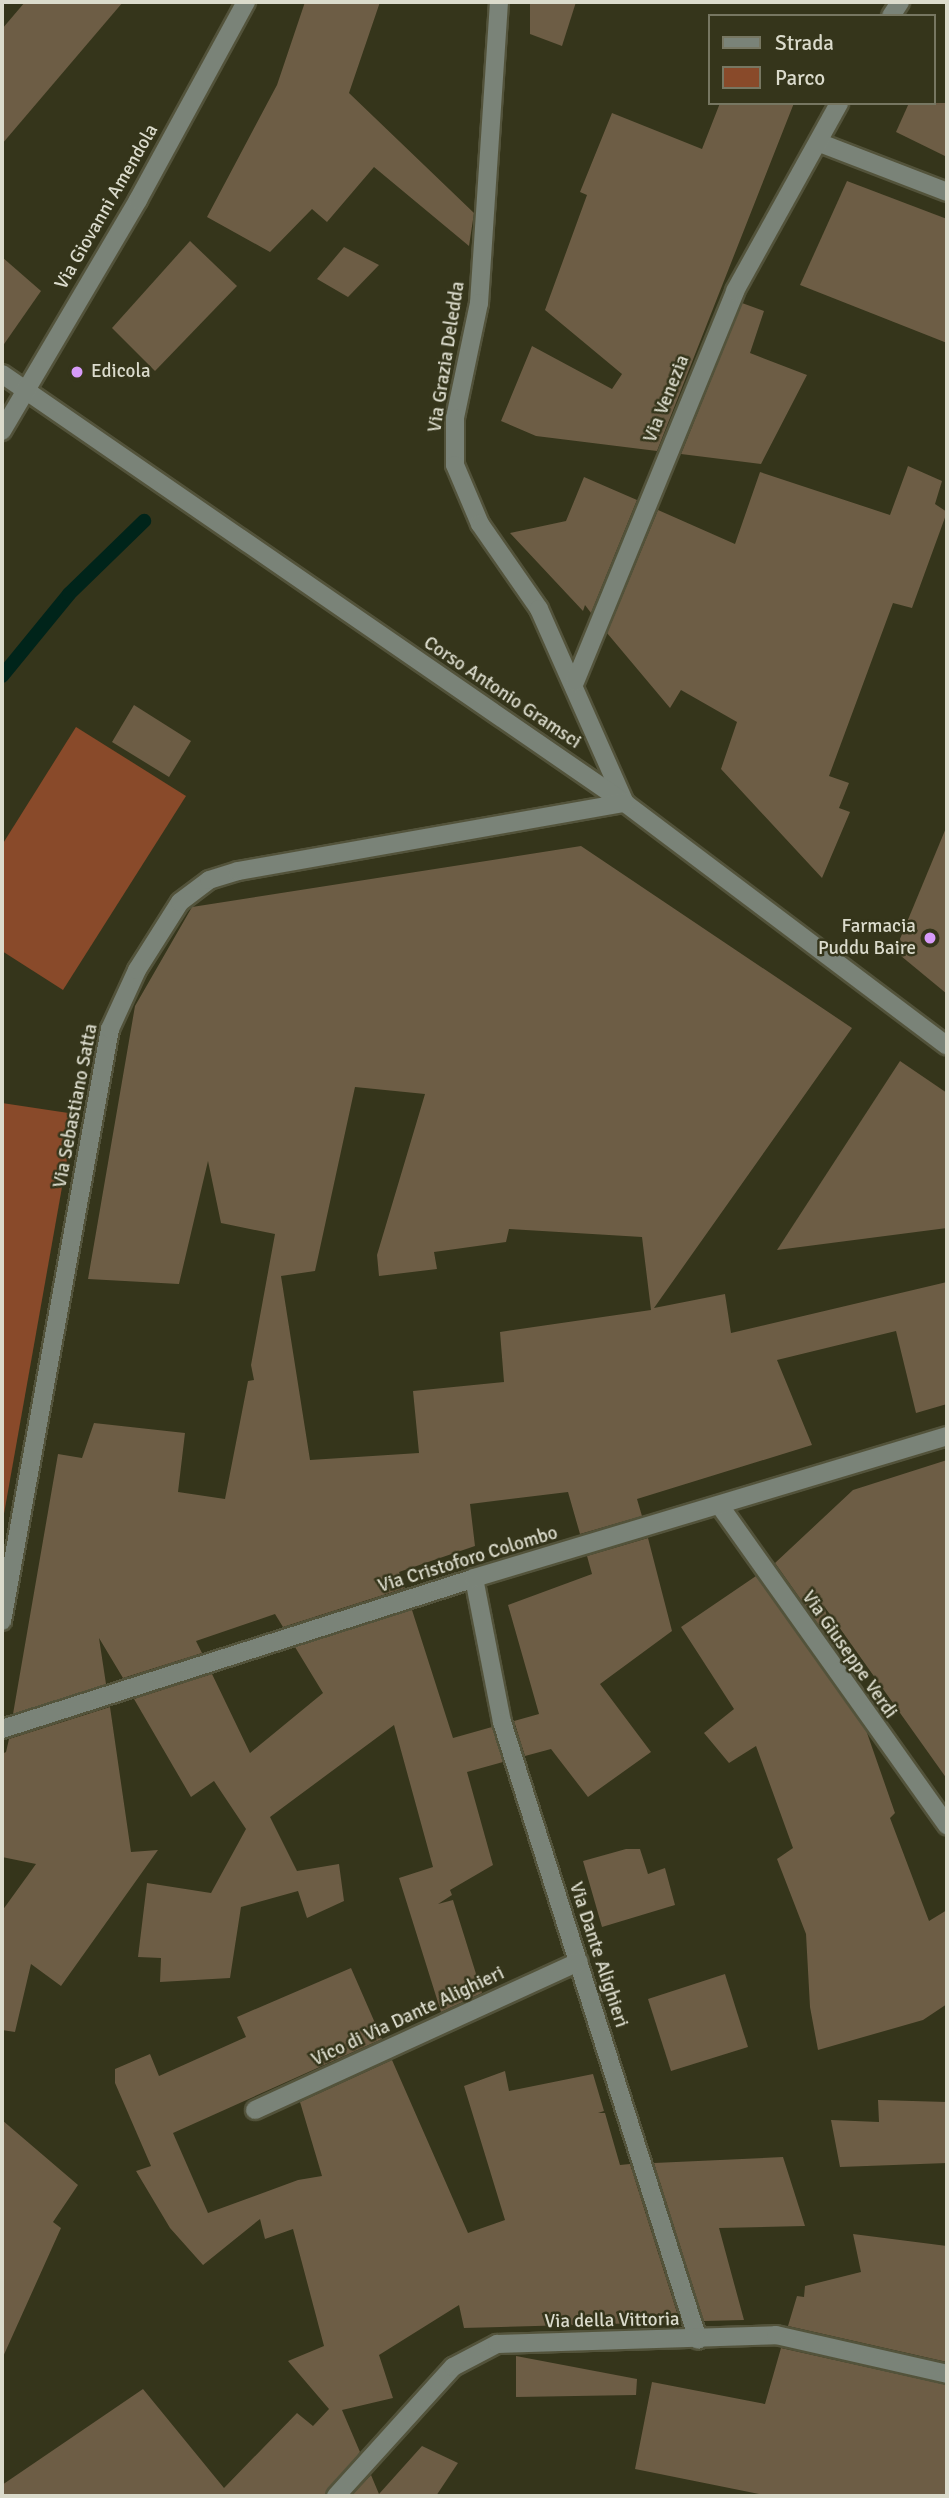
<!DOCTYPE html>
<html>
<head>
<meta charset="utf-8">
<style>
  body { margin:0 }
  #map { position:relative; width:949px; height:2498px; overflow:hidden; background:#35351b; font-family:Signika,sans-serif }
  div>[style] { position:absolute }
  [style*='--x'] { left:calc(var(--x)*1px); top:calc(var(--y)*1px); width:calc(var(--w)*1px); rotate:calc(var(--a)*1deg) }
  .green>* { inset:0; background:#894a2a }
  .stream>* { height:14px; margin:-7px; padding:0 7px; transform-origin:7px; border-radius:7px; background:#00241a }
  .building>* { inset:0; background:#6d5d45 }
  .roads { filter:drop-shadow(2px 0 #53533b) drop-shadow(-2px 0 #53533b) drop-shadow(0 2px #53533b) drop-shadow(0 -2px #53533b) }
  .minor>* { height:18px; margin:-9px; padding:0 9px; transform-origin:9px; border-radius:9px; background:#7a8378 }
  .dots>* { width:19px; height:19px; translate:-50% -50%; box-sizing:border-box; border:4px solid #35351b; border-radius:50% }
  span { translate:-50% -50%; white-space:nowrap; text-align:center; line-height:1.15; -webkit-text-stroke:5px #35351b; paint-order:stroke }
  .street-label { font-size:19px; color:#dbdbcc }
  .poi-label { font-size:19px; color:#dbdbcc }
  .left { translate:0 -50%; text-align:left }
  .right { translate:-100% -50%; text-align:right }
  .frame { position:absolute; inset:0; border:4px solid #dbdbcc; pointer-events:none }
  .legend { position:absolute; left:708px; top:14px; width:228px; height:91px; box-sizing:border-box; background:#35351b; border:2px solid #777762; margin:0; padding:9px 12px; list-style:none; font-size:21px; color:#dbdbcc }
  .legend li { display:flex; align-items:center; gap:14px; height:35px }
  .legend b { width:35px; border:2px solid #777762 }
</style>
</head>
<body>
<div id="map">
  <div class="green">
    <i style="clip-path:polygon(76px 727px,186px 796px,63px 990px,2px 951px,2px 845px)"></i>
    <i style="clip-path:polygon(2px 1103px,75px 1114px,2px 1525px)"></i>
  </div>
  <div class="stream">
    <i style="--x:2;--y:676;--w:106;--a:-50.7"></i>
    <i style="--x:69;--y:594;--w:105;--a:-44.2"></i>
  </div>
  <div class="building">
    <i style="clip-path:polygon(25px 2px,123px 2px,2px 144px,2px 29px)"></i>
    <i style="clip-path:polygon(305px 2px,380px 2px,349px 93px,474px 213px,469px 246px,374px 167px,327px 222px,312px 209px,270px 252px,207px 217px,277px 85px)"></i>
    <i style="clip-path:polygon(530px 2px,576px 2px,562px 46px,530px 34px)"></i>
    <i style="clip-path:polygon(720px 103px,794px 103px,657px 451px,536px 436px,501px 421px,532px 346px,612px 389px,622px 374px,545px 310px,587px 195px,580px 192px,612px 113px,702px 149px)"></i>
    <i style="clip-path:polygon(909px 103px,947px 103px,947px 157px,896px 132px)"></i>
    <i style="clip-path:polygon(847px 181px,947px 219px,947px 343px,800px 285px)"></i>
    <i style="clip-path:polygon(190px 241px,237px 286px,155px 371px,112px 328px)"></i>
    <i style="clip-path:polygon(344px 247px,379px 265px,348px 297px,317px 279px)"></i>
    <i style="clip-path:polygon(2px 257px,41px 291px,2px 347px)"></i>
    <i style="clip-path:polygon(742px 303px,764px 311px,750px 353px,807px 375px,761px 464px,681px 454px)"></i>
    <i style="clip-path:polygon(908px 466px,942px 481px,935px 504px,947px 512px,912px 608px,893px 603px,829px 776px,849px 783px,839px 808px,850px 812px,822px 878px,721px 769px,737px 722px,681px 690px,670px 708px,607px 633px,658px 510px,735px 544px,760px 472px,890px 515px)"></i>
    <i style="clip-path:polygon(584px 477px,637px 500px,591px 613px,585px 605px,583px 611px,510px 533px,566px 521px)"></i>
    <i style="clip-path:polygon(134px 705px,191px 741px,169px 777px,112px 742px)"></i>
    <i style="clip-path:polygon(946px 828px,947px 828px,947px 994px,895px 951px)"></i>
    <i style="clip-path:polygon(evenodd,581px 846px,852px 1028px,654px 1308px,725px 1294px,731px 1333px,947px 1282px,947px 1404px,916px 1413px,896px 1331px,777px 1360px,812px 1445px,637px 1499px,642px 1516px,580px 1534px,568px 1492px,470px 1504px,475px 1546px,399px 1572px,405px 1588px,283px 1627px,275px 1614px,196px 1641px,202px 1653px,123px 1678px,99px 1638px,106px 1684px,13px 1714px,58px 1454px,82px 1458px,94px 1423px,185px 1433px,178px 1492px,225px 1499px,248px 1381px,254px 1380px,251px 1365px,275px 1234px,221px 1223px,208px 1161px,179px 1284px,88px 1279px,135px 1006px,192px 907px,581px 846px,355px 1087px,425px 1094px,377px 1255px,379px 1276px,437px 1269px,434px 1252px,506px 1242px,509px 1229px,642px 1237px,651px 1310px,500px 1332px,504px 1382px,413px 1391px,419px 1453px,310px 1460px,281px 1276px,315px 1271px,355px 1087px)"></i>
    <i style="clip-path:polygon(900px 1061px,947px 1093px,947px 1228px,777px 1250px)"></i>
    <i style="clip-path:polygon(947px 1460px,947px 1779px,824px 1606px,837px 1651px,775px 1563px,853px 1490px)"></i>
    <i style="clip-path:polygon(648px 1538px,672px 1631px,600px 1684px,651px 1752px,588px 1797px,551px 1749px,525px 1756px,514px 1721px,539px 1714px,508px 1605px,592px 1574px,587px 1556px)"></i>
    <i style="clip-path:polygon(756px 1576px,866px 1730px,895px 1813px,890px 1818px,929px 1921px,947px 1910px,947px 2004px,923px 2020px,818px 2050px,810px 2007px,806px 1934px,777px 1859px,793px 1848px,756px 1746px,729px 1763px,704px 1733px,734px 1709px,681px 1627px)"></i>
    <i style="clip-path:polygon(412px 1610px,453px 1738px,492px 1727px,503px 1762px,467px 1772px,493px 1865px,450px 1890px,452px 1895px,438px 1904px,453px 1900px,482px 1993px,441px 2012px,399px 1878px,433px 1867px,394px 1725px,270px 1817px,297px 1871px,339px 1864px,344px 1901px,307px 1918px,298px 1891px,241px 1907px,230px 1978px,160px 1982px,161px 1958px,138px 1957px,147px 1883px,211px 1893px,246px 1829px,214px 1781px,191px 1797px,134px 1699px,212px 1674px,250px 1753px,323px 1693px,295px 1647px)"></i>
    <i style="clip-path:polygon(110px 1707px,131px 1852px,158px 1850px,61px 1986px,31px 1964px,15px 2032px,2px 2030px,2px 1911px,36px 1864px,2px 1857px,2px 1754px,6px 1752px,9px 1739px)"></i>
    <i style="clip-path:polygon(626px 1849px,640px 1849px,648px 1874px,665px 1868px,675px 1905px,602px 1927px,583px 1861px)"></i>
    <i style="clip-path:polygon(351px 1968px,382px 2039px,173px 2133px,208px 2213px,298px 2180px,322px 2176px,300px 2102px,392px 2060px,468px 2233px,505px 2220px,464px 2086px,505px 2071px,509px 2091px,593px 2074px,604px 2111px,598px 2113px,605px 2113px,620px 2165px,630px 2164px,680px 2322px,464px 2328px,459px 2305px,379px 2355px,393px 2398px,342px 2410px,360px 2452px,325px 2496px,2px 2496px,2px 2485px,143px 2389px,224px 2488px,297px 2413px,313px 2426px,329px 2409px,288px 2361px,324px 2346px,293px 2229px,265px 2239px,260px 2219px,203px 2265px,170px 2228px,136px 2171px,151px 2166px,115px 2083px,115px 2069px,150px 2054px,159px 2076px,246px 2037px,237px 2017px)"></i>
    <i style="clip-path:polygon(725px 1974px,748px 2047px,671px 2071px,648px 1999px)"></i>
    <i style="clip-path:polygon(878px 2100px,947px 2102px,947px 2163px,840px 2167px,831px 2120px,879px 2122px)"></i>
    <i style="clip-path:polygon(2px 2120px,78px 2185px,53px 2222px,61px 2228px,2px 2359px)"></i>
    <i style="clip-path:polygon(783px 2157px,805px 2226px,719px 2228px,744px 2320px,704px 2321px,654px 2163px)"></i>
    <i style="clip-path:polygon(853px 2234px,947px 2246px,947px 2362px,788px 2326px,797px 2296px,804px 2297px,805px 2286px,861px 2272px)"></i>
    <i style="clip-path:polygon(781px 2348px,947px 2385px,947px 2496px,769px 2496px,635px 2469px,652px 2382px,765px 2404px)"></i>
    <i style="clip-path:polygon(516px 2356px,637px 2379px,636px 2395px,516px 2397px)"></i>
    <i style="clip-path:polygon(422px 2446px,458px 2463px,436px 2496px,351px 2496px,371px 2475px,379px 2494px)"></i>
  </div>
  <div class="roads">
    <div class="minor">
      <i style="--x:499;--y:2;--w:302;--a:93.8"></i>
      <i style="--x:479;--y:303;--w:117;--a:101.8"></i>
      <i style="--x:455;--y:418;--w:47;--a:90"></i>
      <i style="--x:455;--y:465;--w:64;--a:67"></i>
      <i style="--x:480;--y:524;--w:103;--a:55.2"></i>
      <i style="--x:539;--y:609;--w:212;--a:66.1"></i>
      <i style="--x:891;--y:16;--w:17;--a:-57"></i>
      <i style="--x:820;--y:143;--w:136;--a:21.1"></i>
      <i style="--x:2;--y:374;--w:756;--a:34.55"></i>
      <i style="--x:625;--y:803;--w:403;--a:37"></i>
      <i style="--x:2;--y:431;--w:268;--a:-59.5"></i>
      <i style="--x:138;--y:200;--w:226;--a:-61.4"></i>
      <i style="--x:575;--y:682;--w:422;--a:-67.7"></i>
      <i style="--x:735;--y:291;--w:215;--a:-61"></i>
      <i style="--x:720;--y:1506;--w:392;--a:54.6"></i>
      <i style="--x:474;--y:1578;--w:147;--a:79"></i>
      <i style="--x:502;--y:1722;--w:648;--a:72.4"></i>
      <i style="--x:2;--y:1621;--w:602;--a:-79.66"></i>
      <i style="--x:110;--y:1029;--w:65;--a:-65.4"></i>
      <i style="--x:137;--y:970;--w:80;--a:-57.7"></i>
      <i style="--x:180;--y:902;--w:36;--a:-37"></i>
      <i style="--x:209;--y:880;--w:30;--a:-17"></i>
      <i style="--x:238;--y:871;--w:393;--a:-10"></i>
      <i style="--x:2;--y:1729;--w:496;--a:-17.7"></i>
      <i style="--x:474;--y:1578;--w:494;--a:-16.7"></i>
      <i style="--x:255;--y:2110;--w:356;--a:-24.6"></i>
      <i style="--x:336;--y:2496;--w:174;--a:-47.8"></i>
      <i style="--x:453;--y:2367;--w:50;--a:-27.6"></i>
      <i style="--x:497;--y:2344;--w:279;--a:-1.8"></i>
      <i style="--x:776;--y:2335;--w:175;--a:12.8"></i>
    </div>
  </div>
  <div class="dots">
    <i style="left:77px;top:372px;background:#d79bf9"></i>
    <i style="left:930px;top:938px;background:#d79bf9"></i>
  </div>
  <div class="street-label">
    <span style="left:107px;top:207px;rotate:-60deg">Via Giovanni Amendola</span>
    <span style="left:447px;top:357px;rotate:-81deg">Via Grazia Deledda</span>
    <span style="left:667px;top:399px;rotate:-68deg">Via Venezia</span>
    <span style="left:502px;top:693px;rotate:34deg">Corso Antonio Gramsci</span>
    <span style="left:76px;top:1106px;rotate:-79deg">Via Sebastiano Satta</span>
    <span style="left:468px;top:1560px;rotate:-17deg">Via Cristoforo Colombo</span>
    <span style="left:849px;top:1655px;rotate:55deg">Via Giuseppe Verdi</span>
    <span style="left:598px;top:1955px;rotate:72deg">Via Dante Alighieri</span>
    <span style="left:408px;top:2017px;rotate:-25deg">Vico di Via Dante Alighieri</span>
    <span style="left:612px;top:2321px;rotate:-1deg">Via della Vittoria</span>
  </div>
  <div class="poi-label">
    <span class="left" style="left:91px;top:372px">Edicola</span>
    <span class="right" style="left:916px;top:938px">Farmacia<br>Puddu Baire</span>
  </div>
  <div class="frame"></div>
  <ul class="legend">
  <li><b style="height:9px;background:#7a8378"></b>Strada</li>
  <li><b style="height:19px;background:#894a2a"></b>Parco</li>
  </ul>
</div>
</body>
</html>
